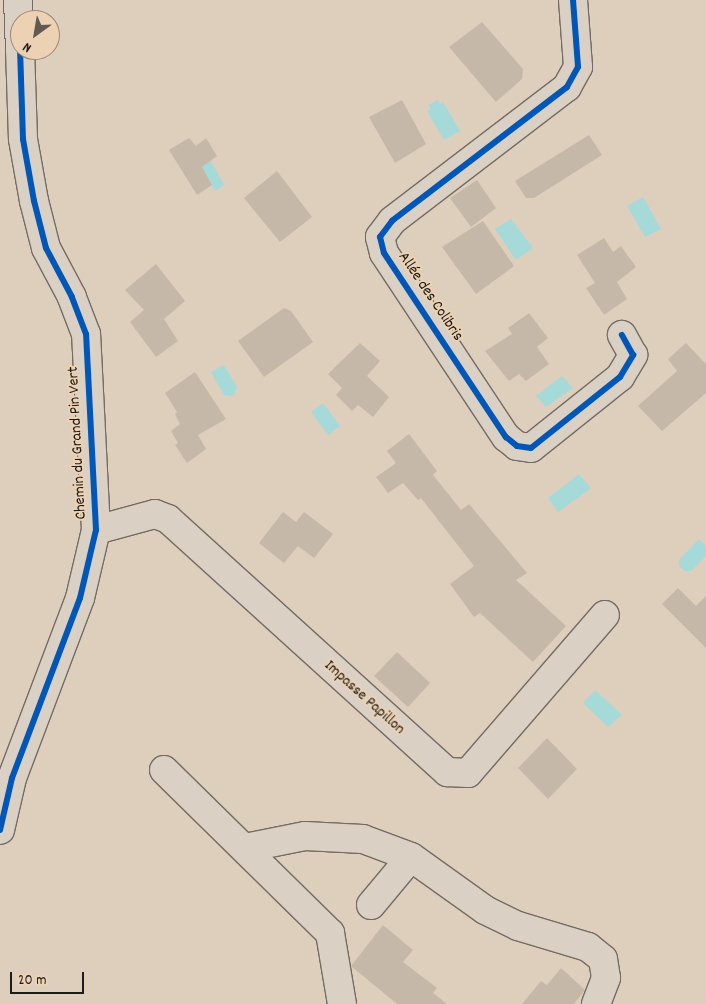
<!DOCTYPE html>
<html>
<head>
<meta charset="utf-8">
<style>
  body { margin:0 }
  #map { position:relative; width:706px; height:1004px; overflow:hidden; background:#decebc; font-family:Dekko,sans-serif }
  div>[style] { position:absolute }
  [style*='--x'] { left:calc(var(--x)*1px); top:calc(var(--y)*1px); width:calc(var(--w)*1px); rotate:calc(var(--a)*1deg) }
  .water>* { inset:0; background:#a6dad8 }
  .building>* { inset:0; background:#c6b8a9 }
  .roads { filter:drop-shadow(1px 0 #736c64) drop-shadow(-1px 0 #736c64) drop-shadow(0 1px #736c64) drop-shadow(0 -1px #736c64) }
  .minor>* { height:28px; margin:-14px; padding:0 14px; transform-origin:14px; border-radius:14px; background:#dad0c4 }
  .cycleway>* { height:6px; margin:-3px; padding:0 3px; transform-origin:3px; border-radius:3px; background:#0057b8 }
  span { translate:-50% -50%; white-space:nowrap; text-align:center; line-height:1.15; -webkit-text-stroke:4px #ecd2b3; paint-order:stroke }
  .street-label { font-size:16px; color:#1c1c1c }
  .north { position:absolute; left:10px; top:10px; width:50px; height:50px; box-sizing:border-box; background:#ecd2b3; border:1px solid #998977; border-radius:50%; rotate:212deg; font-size:14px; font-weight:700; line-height:20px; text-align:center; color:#1c1c1c }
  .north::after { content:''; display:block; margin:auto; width:18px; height:22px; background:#605a54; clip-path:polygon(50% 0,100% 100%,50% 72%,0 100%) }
  .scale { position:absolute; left:10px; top:972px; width:74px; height:22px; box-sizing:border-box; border:2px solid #1c1c1c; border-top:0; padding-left:6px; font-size:15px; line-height:18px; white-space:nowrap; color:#1c1c1c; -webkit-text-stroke:4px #ecd2b3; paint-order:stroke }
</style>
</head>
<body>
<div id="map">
  <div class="water">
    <i style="clip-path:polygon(438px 100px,440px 104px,443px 102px,460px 131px,444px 140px,427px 111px,431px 109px,428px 105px)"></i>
    <i style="clip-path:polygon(211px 161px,224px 185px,215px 191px,201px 166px)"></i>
    <i style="clip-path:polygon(643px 197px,661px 229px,645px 237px,627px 206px)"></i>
    <i style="clip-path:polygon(511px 219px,533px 248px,516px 260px,495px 229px)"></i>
    <i style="clip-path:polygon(224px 365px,237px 387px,233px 396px,224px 395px,211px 372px)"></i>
    <i style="clip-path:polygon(562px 376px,573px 388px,546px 407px,536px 396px)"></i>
    <i style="clip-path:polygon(323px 403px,340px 426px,328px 435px,311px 412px)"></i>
    <i style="clip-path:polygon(579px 474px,591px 488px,558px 512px,548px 498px)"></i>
    <i style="clip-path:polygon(699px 539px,706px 546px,706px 556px,691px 571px,685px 571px,679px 566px,679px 560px)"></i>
    <i style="clip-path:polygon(595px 690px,622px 715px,608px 727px,583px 703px)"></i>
  </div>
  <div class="building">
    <i style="clip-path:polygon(482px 22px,523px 69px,522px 79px,496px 102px,449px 47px)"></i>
    <i style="clip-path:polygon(402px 100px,426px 144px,395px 163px,369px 117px)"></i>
    <i style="clip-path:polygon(589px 135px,602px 155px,534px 198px,526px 198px,515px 181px)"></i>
    <i style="clip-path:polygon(189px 138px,196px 146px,206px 138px,217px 156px,202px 167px,212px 185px,197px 195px,169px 150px)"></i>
    <i style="clip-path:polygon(277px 171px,312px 217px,280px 242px,244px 198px)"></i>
    <i style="clip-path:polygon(477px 180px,496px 208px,471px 227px,450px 198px)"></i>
    <i style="clip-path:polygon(483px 221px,514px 266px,476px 294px,442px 247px)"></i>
    <i style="clip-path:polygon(604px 238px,613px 252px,621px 246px,636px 267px,617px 282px,627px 299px,604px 315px,586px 288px,595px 283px,577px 255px)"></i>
    <i style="clip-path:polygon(156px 264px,185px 301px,164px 319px,178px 341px,156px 357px,130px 322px,144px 310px,125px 290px)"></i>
    <i style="clip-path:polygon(284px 308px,291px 311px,313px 342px,264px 377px,238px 341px)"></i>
    <i style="clip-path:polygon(529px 313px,548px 338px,537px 347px,549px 364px,526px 381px,519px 374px,509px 381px,485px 351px,512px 334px,508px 328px)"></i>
    <i style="clip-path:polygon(360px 343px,380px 361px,367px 376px,389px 397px,373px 417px,358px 405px,352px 411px,336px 395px,342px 388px,328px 374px)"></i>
    <i style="clip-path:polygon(686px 343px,706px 364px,706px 393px,662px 431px,638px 406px,677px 371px,668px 359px)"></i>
    <i style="clip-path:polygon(195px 372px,226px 419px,198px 435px,206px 449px,187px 463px,175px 445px,178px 443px,171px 431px,180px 424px,175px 414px,177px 412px,165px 393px)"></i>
    <i style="clip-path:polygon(409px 434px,437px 471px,433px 475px,461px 510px,469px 504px,527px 573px,516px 580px,566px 626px,533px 662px,480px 613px,474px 617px,450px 584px,474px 566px,421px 498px,418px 500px,403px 483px,388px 493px,376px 477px,396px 463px,387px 451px)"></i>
    <i style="clip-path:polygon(283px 512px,296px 522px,304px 512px,333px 534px,314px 558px,298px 546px,284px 563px,259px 543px)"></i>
    <i style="clip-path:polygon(678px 588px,696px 606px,706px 596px,706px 648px,662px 604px)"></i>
    <i style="clip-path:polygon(397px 652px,430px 683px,408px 707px,374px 676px)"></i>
    <i style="clip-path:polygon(547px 738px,577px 769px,548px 799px,518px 768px)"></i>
    <i style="clip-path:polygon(383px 925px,413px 950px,403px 962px,437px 988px,433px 993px,447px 1004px,397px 1004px,351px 966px)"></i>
    <i style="clip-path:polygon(561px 968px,585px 990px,574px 1004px,522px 1004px,541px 981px,547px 985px)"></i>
  </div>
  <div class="roads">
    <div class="minor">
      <i style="--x:18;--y:0;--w:50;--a:87.7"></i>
      <i style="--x:573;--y:0;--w:67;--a:85.7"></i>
      <i style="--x:578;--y:67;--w:23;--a:119"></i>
      <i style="--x:567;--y:87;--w:220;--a:142.6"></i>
      <i style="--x:392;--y:221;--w:20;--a:127"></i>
      <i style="--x:380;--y:237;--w:16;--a:76"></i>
      <i style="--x:384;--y:253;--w:221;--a:56.5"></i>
      <i style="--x:506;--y:437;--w:14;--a:39"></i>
      <i style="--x:517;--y:446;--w:14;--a:8"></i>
      <i style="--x:531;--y:448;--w:114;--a:-38.6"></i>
      <i style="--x:620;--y:377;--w:26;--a:-59"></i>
      <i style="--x:633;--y:355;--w:23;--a:-119"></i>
      <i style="--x:96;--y:530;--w:61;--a:-15.2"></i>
      <i style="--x:155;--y:514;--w:14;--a:21"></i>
      <i style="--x:168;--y:519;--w:377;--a:42.2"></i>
      <i style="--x:447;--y:772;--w:21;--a:3"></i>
      <i style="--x:468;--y:773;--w:209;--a:-49.1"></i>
      <i style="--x:164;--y:770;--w:233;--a:44.5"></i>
      <i style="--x:330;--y:933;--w:72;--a:80.4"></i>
      <i style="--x:0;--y:830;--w:53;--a:-77"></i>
      <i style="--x:12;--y:778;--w:192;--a:-69.3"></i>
      <i style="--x:80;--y:598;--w:70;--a:-76.8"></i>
      <i style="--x:96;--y:530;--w:196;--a:-92.9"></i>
      <i style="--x:86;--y:334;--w:40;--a:-111"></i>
      <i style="--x:72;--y:297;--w:55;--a:-118"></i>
      <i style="--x:46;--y:248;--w:49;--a:-104.3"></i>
      <i style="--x:34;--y:201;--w:63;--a:-100.1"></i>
      <i style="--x:23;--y:139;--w:89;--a:-91.9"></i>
      <i style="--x:245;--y:848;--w:61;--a:-11.3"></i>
      <i style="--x:305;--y:836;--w:58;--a:3"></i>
      <i style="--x:363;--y:839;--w:51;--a:20.6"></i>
      <i style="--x:411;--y:857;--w:91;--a:35.6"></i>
      <i style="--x:485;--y:910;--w:37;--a:26"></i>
      <i style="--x:518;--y:926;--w:73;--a:16.7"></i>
      <i style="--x:588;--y:947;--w:19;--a:39"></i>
      <i style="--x:603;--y:959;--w:19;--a:81"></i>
      <i style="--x:606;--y:978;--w:28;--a:111"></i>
      <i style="--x:371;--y:905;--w:62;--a:-50.2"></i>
    </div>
  </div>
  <div class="cycleway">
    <i style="--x:573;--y:0;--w:67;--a:85.7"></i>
    <i style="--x:578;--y:67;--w:23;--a:119"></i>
    <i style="--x:567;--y:87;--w:220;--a:142.6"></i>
    <i style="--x:392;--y:221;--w:20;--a:127"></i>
    <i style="--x:380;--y:237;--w:16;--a:76"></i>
    <i style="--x:384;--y:253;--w:221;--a:56.5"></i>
    <i style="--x:506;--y:437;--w:14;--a:39"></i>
    <i style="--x:517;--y:446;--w:14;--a:8"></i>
    <i style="--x:531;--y:448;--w:114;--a:-38.6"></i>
    <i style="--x:620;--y:377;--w:26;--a:-59"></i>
    <i style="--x:633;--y:355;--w:23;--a:-119"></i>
    <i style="--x:0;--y:830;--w:53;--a:-77"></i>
    <i style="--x:12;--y:778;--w:192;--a:-69.3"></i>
    <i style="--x:80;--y:598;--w:70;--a:-76.8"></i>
    <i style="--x:96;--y:530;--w:196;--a:-92.9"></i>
    <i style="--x:86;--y:334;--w:40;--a:-111"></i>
    <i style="--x:72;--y:297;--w:55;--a:-118"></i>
    <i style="--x:46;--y:248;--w:49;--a:-104.3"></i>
    <i style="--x:34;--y:201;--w:63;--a:-100.1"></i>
    <i style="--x:23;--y:139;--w:89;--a:-91.9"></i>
  </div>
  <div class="street-label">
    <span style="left:430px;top:297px;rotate:56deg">Allée des Colibris</span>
    <span style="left:78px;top:443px;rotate:-93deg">Chemin du Grand Pin Vert</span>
    <span style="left:364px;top:698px;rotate:42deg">Impasse Papillon</span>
  </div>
  <div class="north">N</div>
  <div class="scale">20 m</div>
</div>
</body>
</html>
